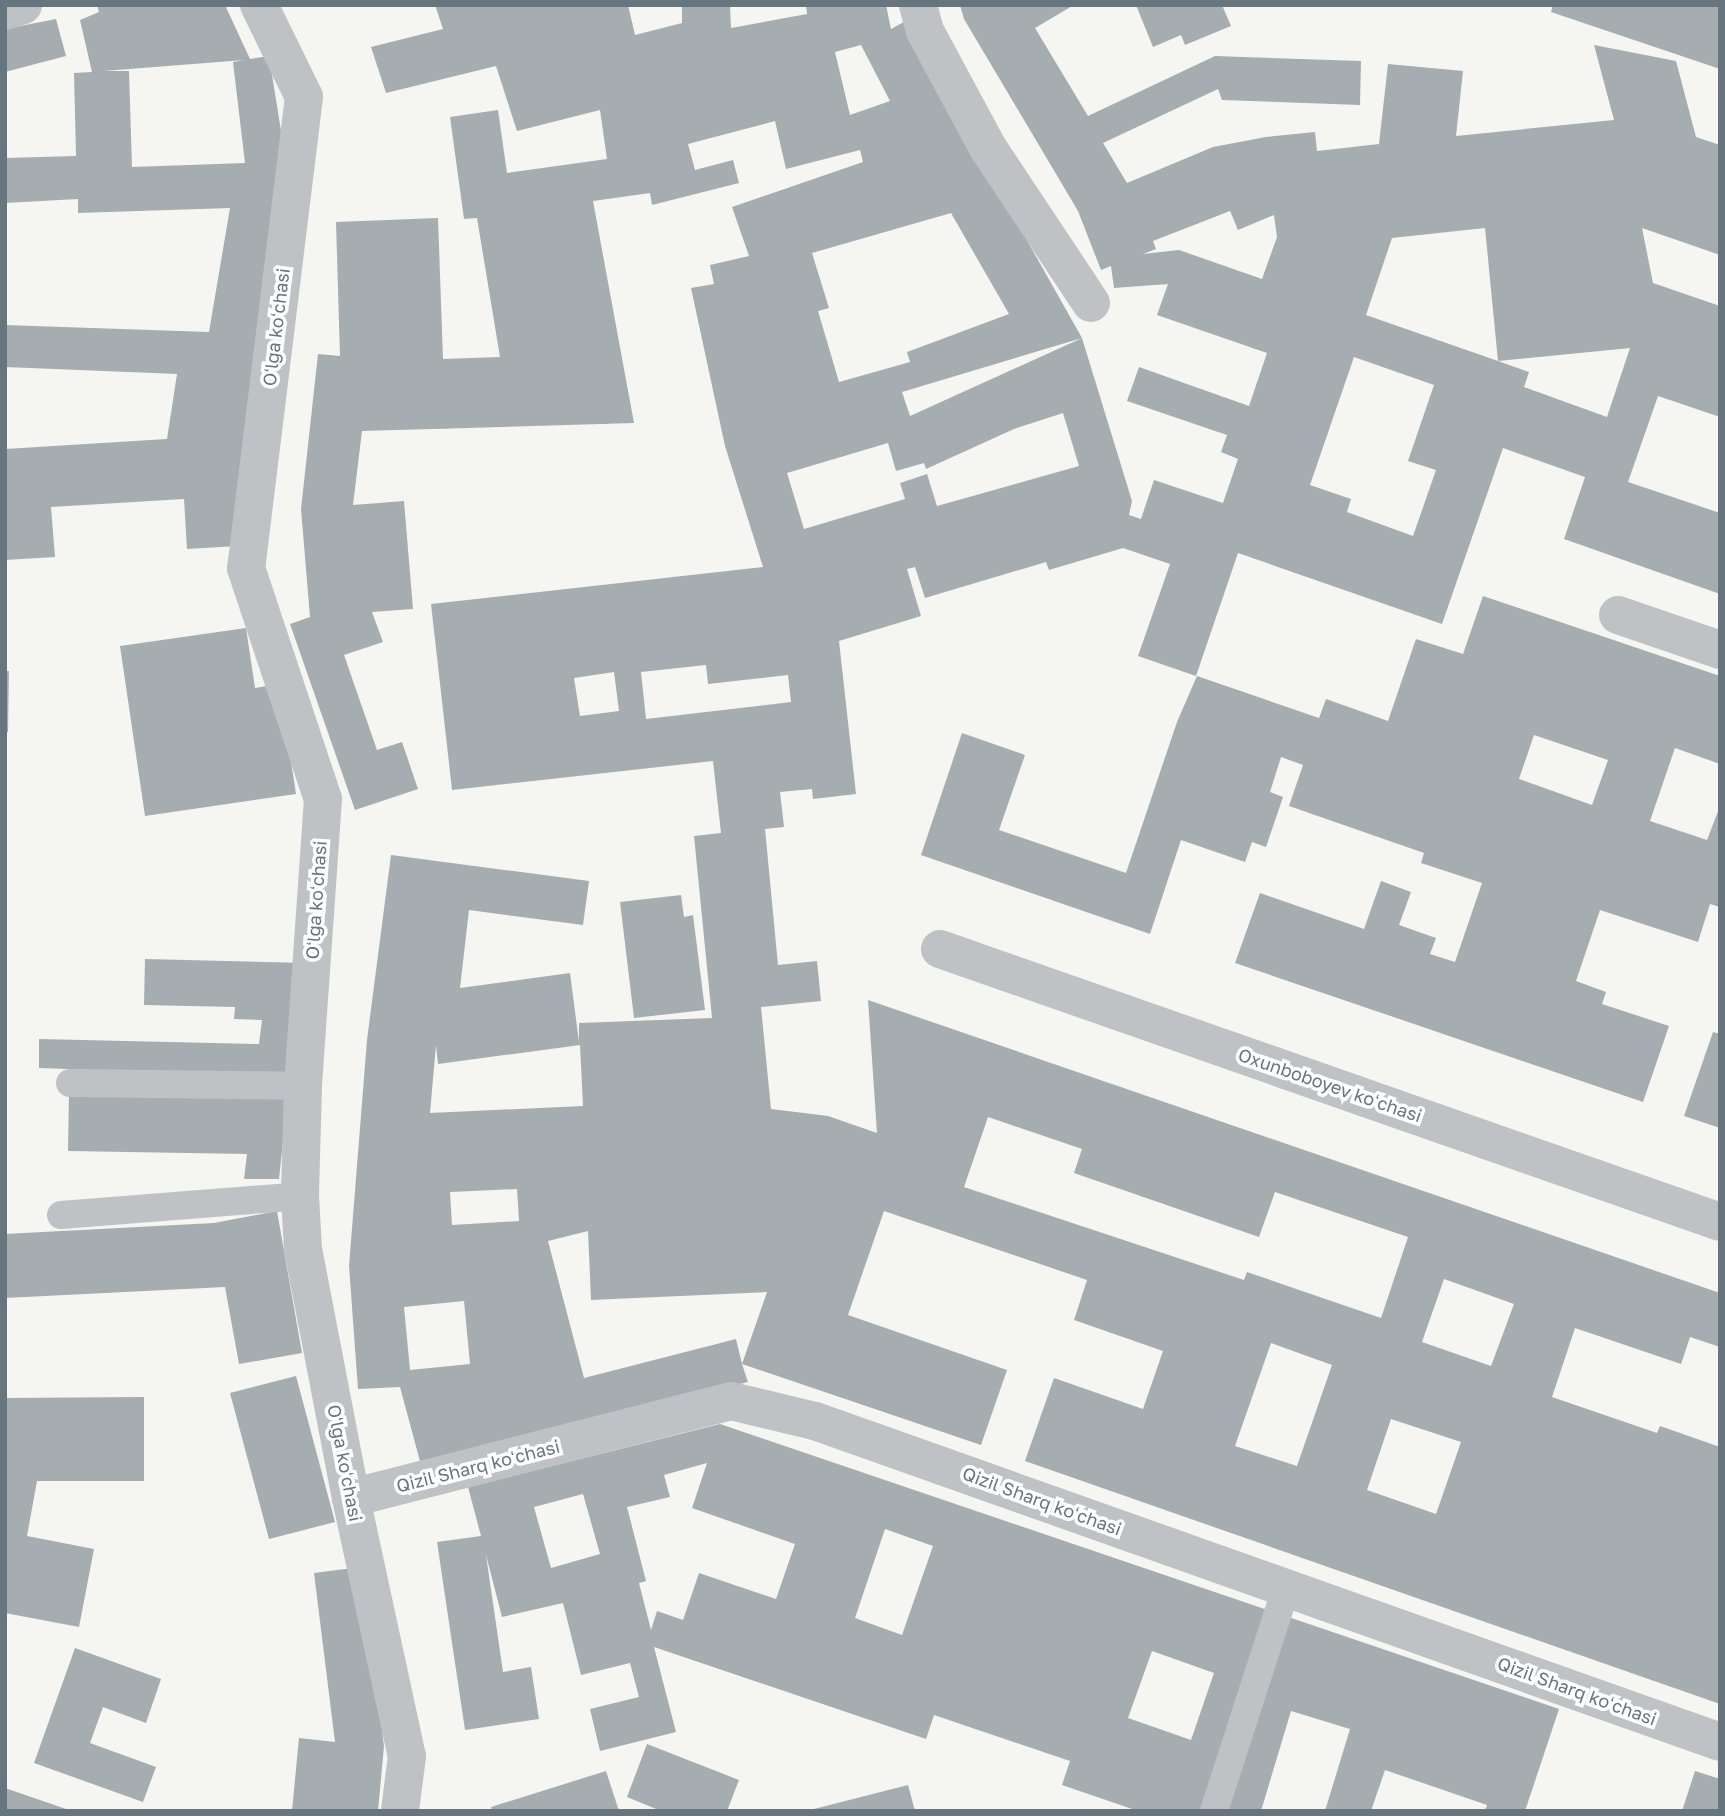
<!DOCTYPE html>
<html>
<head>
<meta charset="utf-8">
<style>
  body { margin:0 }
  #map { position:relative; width:1725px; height:1816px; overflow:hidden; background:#f5f5f2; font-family:"Golos Text",sans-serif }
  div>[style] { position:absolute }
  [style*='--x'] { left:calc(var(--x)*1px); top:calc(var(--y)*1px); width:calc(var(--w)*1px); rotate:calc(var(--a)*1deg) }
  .building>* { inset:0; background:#a6adb1 }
  .lane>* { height:28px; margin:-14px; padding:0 14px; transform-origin:14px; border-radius:14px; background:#bec2c5 }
  .street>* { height:38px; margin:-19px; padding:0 19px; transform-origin:19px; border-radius:19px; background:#bec2c5 }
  span { translate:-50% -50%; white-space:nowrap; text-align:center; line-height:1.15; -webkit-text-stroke:7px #fff; paint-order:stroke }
  .street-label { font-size:18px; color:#67757f }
  .frame { position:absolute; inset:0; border:7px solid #67757f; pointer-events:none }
</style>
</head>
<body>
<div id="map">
  <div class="building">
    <i style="clip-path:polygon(evenodd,97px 5px,225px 5px,250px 59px,269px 56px,286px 162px,237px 546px,187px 549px,184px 499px,51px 507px,55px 557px,5px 560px,5px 449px,167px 439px,177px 374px,5px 367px,5px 325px,209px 332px,230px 208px,78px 213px,78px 199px,5px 203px,5px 158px,76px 156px,74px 73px,92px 72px,80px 20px,99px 12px,97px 5px,244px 60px,233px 62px,245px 163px,132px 167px,129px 71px,104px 71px,244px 60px)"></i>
    <i style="clip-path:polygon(evenodd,435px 5px,628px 5px,635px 35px,682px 23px,682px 5px,730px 5px,731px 28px,807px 14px,806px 5px,886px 5px,891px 29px,904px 22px,1082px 338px,902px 392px,910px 416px,1082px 338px,1132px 501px,1129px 515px,1141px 519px,1154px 480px,1223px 503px,1238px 459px,1221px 452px,1227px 435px,1127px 401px,1139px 367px,1249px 406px,1267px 353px,1157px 315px,1168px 284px,1114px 288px,1111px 266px,1101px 270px,1078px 211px,964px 19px,960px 5px,1074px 5px,1035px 28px,1088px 116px,1215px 56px,1361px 61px,1360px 105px,1222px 100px,1218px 89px,1103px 143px,1127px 183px,1213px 147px,1266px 137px,1315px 132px,1317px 151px,1379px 144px,1388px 64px,1463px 71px,1456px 136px,1614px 120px,1594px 45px,1676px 61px,1696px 137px,1720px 145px,1720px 255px,1642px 228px,1653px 283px,1720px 306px,1720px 417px,1658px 396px,1628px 482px,1720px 513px,1720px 594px,1564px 539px,1585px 477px,1503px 448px,1442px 624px,1238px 553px,1196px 676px,1138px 656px,1170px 564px,1123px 548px,1049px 570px,1046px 562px,925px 598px,915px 567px,907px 569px,921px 616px,839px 641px,856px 794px,813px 799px,812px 789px,780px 792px,784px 827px,765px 829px,778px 965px,817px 961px,821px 1001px,761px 1007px,771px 1109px,828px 1116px,877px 1133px,868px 1000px,1720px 1293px,1720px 1347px,1690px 1337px,1681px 1364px,1575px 1328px,1552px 1397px,1657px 1433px,1660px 1426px,1720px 1447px,1720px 1704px,1025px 1461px,1054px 1378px,1143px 1409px,1163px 1351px,1074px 1320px,1087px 1280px,884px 1211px,848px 1315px,1007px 1370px,981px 1445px,742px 1364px,767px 1292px,591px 1300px,588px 1231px,548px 1241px,584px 1378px,736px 1339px,742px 1364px,748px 1382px,421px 1465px,400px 1387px,358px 1389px,349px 1266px,367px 1040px,391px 855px,589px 881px,583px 925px,469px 910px,460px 988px,570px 973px,579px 1042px,579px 1023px,712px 1018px,694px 836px,721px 833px,713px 761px,452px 790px,431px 604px,763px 567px,725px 446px,691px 288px,714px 284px,710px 265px,749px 256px,732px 207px,863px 162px,860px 150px,786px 169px,775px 121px,688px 144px,695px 170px,733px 160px,739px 183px,652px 205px,650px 193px,593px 201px,634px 423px,362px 431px,353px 505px,404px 501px,413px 609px,372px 612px,383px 642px,344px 655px,377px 750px,402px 742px,418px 789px,355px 810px,290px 624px,310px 617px,301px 509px,318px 354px,340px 356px,336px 222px,438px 218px,443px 359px,500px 357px,477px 218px,464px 219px,450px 117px,498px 110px,507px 173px,607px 159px,600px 110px,517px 131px,496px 66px,386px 93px,371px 47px,443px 29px,435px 5px,861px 45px,890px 101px,850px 115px,835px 52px,861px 45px,435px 5px,1230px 211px,1238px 230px,1274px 215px,1277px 237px,1262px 279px,1179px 250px,1143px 254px,1156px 249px,1153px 241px,1230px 211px,435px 5px,951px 213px,1009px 314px,907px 352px,910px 362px,839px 382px,818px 311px,829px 308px,812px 253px,951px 213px,435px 5px,1485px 228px,1498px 361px,1366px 315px,1392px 238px,1485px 228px,435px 5px,1630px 348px,1607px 417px,1524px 387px,1529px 372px,1498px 361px,1630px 348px,435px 5px,1354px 357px,1434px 385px,1408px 461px,1436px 470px,1413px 536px,1347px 512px,1351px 499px,1310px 485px,1354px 357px,435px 5px,1063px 413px,1079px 466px,937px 506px,927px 474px,900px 483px,905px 499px,804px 529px,787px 473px,888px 443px,896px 471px,924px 463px,926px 469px,1014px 429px,1063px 413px,435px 5px,706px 665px,708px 684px,788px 675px,791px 702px,646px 719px,641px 672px,706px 665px,435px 5px,614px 672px,619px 711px,580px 716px,574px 678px,614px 672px,435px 5px,436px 1045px,438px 1064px,580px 1045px,583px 1106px,430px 1113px,436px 1045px,435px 5px,988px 1117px,1082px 1149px,1074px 1173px,1259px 1237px,1275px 1192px,1408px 1237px,1381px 1318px,1247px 1272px,1244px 1280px,964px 1187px,988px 1117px,435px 5px,517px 1189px,519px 1221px,452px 1225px,450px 1192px,517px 1189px,435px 5px,1444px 1279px,1514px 1304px,1491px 1366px,1422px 1342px,1444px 1279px,435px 5px,464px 1301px,470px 1364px,410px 1370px,404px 1307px,464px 1301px,435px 5px,1271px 1343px,1332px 1365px,1297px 1466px,1235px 1446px,1271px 1343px,435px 5px,1391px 1419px,1461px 1442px,1436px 1514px,1367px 1490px,1391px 1419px)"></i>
    <i style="clip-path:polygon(1136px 5px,1222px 5px,1231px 26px,1185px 45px,1181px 35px,1153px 47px)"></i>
    <i style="clip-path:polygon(1553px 5px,1720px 5px,1720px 69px,1551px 12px)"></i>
    <i style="clip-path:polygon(56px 19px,66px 56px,5px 72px,5px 29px)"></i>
    <i style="clip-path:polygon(evenodd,1483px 596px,1720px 676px,1720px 764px,1675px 748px,1650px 821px,1707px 840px,1720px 806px,1720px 907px,1710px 904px,1698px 942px,1600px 910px,1576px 981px,1606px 992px,1602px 1004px,1669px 1026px,1643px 1102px,1235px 963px,1260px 893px,1364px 929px,1381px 881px,1411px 892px,1399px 925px,1436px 938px,1430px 954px,1455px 962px,1482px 883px,1421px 863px,1424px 853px,1289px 806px,1303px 765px,1281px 757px,1270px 792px,1283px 797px,1266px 847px,1252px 842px,1245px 862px,1181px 840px,1150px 934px,921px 855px,962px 733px,1025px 755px,999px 830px,1126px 873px,1177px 722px,1197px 676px,1319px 718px,1326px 699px,1388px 721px,1416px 639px,1463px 654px,1483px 596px,1534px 735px,1608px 760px,1592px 805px,1519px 779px,1534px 735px)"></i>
    <i style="clip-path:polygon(246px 628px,255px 688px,279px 684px,296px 794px,145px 816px,120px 646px)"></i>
    <i style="clip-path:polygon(5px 671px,9px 671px,8px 732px,5px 732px)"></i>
    <i style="clip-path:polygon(681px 895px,684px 917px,693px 915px,705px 1010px,634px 1018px,620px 902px)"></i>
    <i style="clip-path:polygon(145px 959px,306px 963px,292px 1077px,39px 1068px,39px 1039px,259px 1044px,262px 1020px,234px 1019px,235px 1007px,144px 1005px)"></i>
    <i style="clip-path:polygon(1713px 1032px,1720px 1034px,1720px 1128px,1684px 1116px)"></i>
    <i style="clip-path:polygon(69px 1091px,288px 1095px,279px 1179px,244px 1179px,247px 1154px,68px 1151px)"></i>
    <i style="clip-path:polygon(277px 1211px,302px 1353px,239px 1364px,225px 1287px,5px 1298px,5px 1234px,214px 1223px)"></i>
    <i style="clip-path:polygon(296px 1376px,335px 1522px,269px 1539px,230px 1393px)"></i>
    <i style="clip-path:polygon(144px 1397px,144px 1481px,37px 1481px,27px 1536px,94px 1549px,79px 1627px,5px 1613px,5px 1398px)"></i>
    <i style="clip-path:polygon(evenodd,720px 1424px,1559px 1709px,1525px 1811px,1485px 1811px,1487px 1805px,1385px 1770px,1371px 1811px,1325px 1811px,1350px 1729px,1291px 1711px,1261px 1811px,1138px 1811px,1062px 1785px,1070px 1761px,934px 1715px,926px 1739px,654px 1647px,676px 1732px,600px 1751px,590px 1709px,639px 1697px,630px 1663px,581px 1675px,563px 1603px,502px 1617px,486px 1555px,503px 1672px,531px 1667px,539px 1719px,465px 1730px,437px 1542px,481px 1536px,468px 1487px,720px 1424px,707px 1463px,692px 1508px,795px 1544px,776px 1599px,699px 1573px,683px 1620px,657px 1611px,651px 1630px,639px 1583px,646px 1581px,627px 1507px,670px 1497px,664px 1475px,707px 1463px,720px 1424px,583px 1494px,600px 1554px,551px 1568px,534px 1507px,583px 1494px,720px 1424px,885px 1529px,933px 1546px,902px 1635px,855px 1618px,885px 1529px,720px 1424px,1152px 1651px,1214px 1673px,1191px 1740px,1128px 1718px,1152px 1651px)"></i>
    <i style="clip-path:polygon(361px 1567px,384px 1746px,378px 1811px,292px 1811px,299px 1738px,335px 1742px,314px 1573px)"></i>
    <i style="clip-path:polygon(75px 1648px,161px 1679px,146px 1723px,103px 1707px,90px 1743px,156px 1767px,143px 1802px,34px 1763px)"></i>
    <i style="clip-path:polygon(647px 1744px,739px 1780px,727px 1811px,661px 1811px,627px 1797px)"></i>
    <i style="clip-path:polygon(606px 1771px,619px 1811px,492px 1811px,491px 1807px)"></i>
    <i style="clip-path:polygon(1695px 1771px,1720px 1779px,1720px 1811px,1682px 1811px)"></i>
    <i style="clip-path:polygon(908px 1785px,915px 1811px,810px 1811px,810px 1810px)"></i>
    <i style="clip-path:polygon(5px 1788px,69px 1810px,69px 1811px,5px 1811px)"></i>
  </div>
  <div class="lane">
    <i style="--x:70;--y:1083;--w:233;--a:0.7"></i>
    <i style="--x:61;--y:1215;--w:240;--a:-4.5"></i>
    <i style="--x:1214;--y:1811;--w:234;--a:-72.1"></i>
  </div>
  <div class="street">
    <i style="--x:259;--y:5;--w:102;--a:63.9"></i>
    <i style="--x:304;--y:97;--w:475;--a:97"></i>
    <i style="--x:246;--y:568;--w:243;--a:71.6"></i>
    <i style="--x:323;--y:799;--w:288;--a:94"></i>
    <i style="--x:303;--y:1086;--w:110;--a:91.6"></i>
    <i style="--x:300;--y:1196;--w:53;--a:86.8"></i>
    <i style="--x:303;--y:1249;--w:254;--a:79.1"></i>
    <i style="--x:351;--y:1498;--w:264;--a:77.8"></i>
    <i style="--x:407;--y:1756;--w:55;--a:97.3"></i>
    <i style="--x:918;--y:5;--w:27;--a:75"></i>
    <i style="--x:925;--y:31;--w:133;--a:61.7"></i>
    <i style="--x:988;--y:148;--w:186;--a:56.4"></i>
    <i style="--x:5;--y:11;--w:19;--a:-18"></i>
    <i style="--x:1618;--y:615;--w:108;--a:18.9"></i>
    <i style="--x:940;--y:949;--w:826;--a:19.29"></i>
    <i style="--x:351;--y:1498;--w:392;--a:-14.3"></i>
    <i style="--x:731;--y:1401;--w:86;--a:13.4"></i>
    <i style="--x:815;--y:1421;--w:960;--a:19.53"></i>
  </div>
  <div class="street-label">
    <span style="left:276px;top:327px;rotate:-83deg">Oʻlga koʻchasi</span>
    <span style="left:316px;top:900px;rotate:-86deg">Oʻlga koʻchasi</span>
    <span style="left:1330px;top:1085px;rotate:19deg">Oxunboboyev koʻchasi</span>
    <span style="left:345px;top:1463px;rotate:79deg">Oʻlga koʻchasi</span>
    <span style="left:478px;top:1466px;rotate:-14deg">Qizil Sharq koʻchasi</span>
    <span style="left:1042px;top:1501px;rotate:20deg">Qizil Sharq koʻchasi</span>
    <span style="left:1577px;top:1691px;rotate:20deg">Qizil Sharq koʻchasi</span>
  </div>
  <div class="frame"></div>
</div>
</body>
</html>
